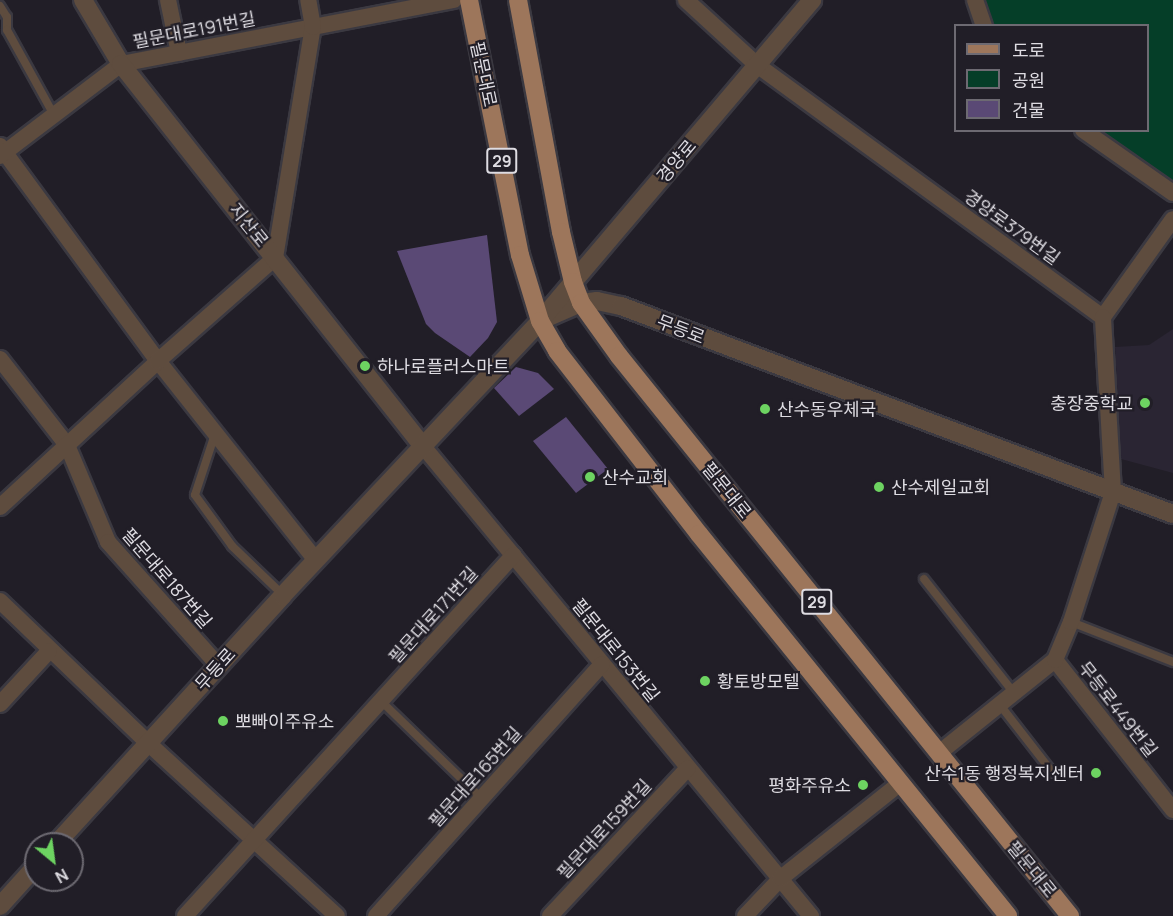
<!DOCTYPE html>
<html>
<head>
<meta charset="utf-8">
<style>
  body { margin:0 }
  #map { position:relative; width:1173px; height:916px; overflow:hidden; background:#211e27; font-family:Manrope,"Noto Sans KR",sans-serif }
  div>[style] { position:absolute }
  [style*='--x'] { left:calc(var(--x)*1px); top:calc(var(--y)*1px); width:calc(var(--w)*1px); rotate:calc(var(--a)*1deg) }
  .built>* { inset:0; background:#2a2533 }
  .green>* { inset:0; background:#053e28 }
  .building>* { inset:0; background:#5a4975 }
  .roads { filter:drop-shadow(2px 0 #3b3941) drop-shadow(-2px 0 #3b3941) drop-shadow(0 2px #3b3941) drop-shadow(0 -2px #3b3941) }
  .service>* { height:8px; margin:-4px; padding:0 4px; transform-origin:4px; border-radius:4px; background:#5e4c3e }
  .minor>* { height:16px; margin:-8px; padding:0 8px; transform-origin:8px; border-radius:8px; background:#5e4c3e }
  .tertiary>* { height:18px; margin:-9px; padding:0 9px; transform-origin:9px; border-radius:9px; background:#5e4c3e }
  .primary>* { height:18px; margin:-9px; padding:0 9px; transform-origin:9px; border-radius:9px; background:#9d765b }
  .dots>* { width:16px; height:16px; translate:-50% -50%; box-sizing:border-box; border:3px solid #211e27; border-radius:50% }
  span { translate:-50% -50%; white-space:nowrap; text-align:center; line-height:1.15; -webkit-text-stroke:4.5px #211e27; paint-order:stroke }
  .shield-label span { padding:2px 4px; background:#211e27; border:2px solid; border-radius:4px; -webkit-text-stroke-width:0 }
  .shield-label { font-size:16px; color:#dedce2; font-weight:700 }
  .street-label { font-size:18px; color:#dedce2 }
  .poi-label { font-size:18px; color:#dedce2 }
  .left { translate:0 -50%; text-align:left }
  .right { translate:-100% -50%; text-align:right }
  .legend { position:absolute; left:954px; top:24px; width:195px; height:108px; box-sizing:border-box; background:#211e27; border:2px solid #6d6a72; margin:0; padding:8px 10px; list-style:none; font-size:18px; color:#dedce2 }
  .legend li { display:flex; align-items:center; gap:12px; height:30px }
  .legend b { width:30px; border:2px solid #6d6a72 }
  .north { position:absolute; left:24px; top:832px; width:60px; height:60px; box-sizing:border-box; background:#211e27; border:2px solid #6d6a72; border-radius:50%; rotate:151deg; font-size:16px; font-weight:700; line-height:24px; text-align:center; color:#dedce2 }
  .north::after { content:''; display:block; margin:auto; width:21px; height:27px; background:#6dd361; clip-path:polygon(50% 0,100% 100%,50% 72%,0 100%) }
</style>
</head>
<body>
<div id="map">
  <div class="built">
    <i style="clip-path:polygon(1173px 329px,1173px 473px,1121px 459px,1115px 347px,1149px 345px)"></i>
  </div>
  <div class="green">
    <i style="clip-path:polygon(984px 0,1173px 0,1173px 184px,1090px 131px,1148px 130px,1148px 26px,988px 25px)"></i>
  </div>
  <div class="building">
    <i style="clip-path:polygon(487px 235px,497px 322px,488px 338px,470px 357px,435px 333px,426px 324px,397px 251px)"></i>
    <i style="clip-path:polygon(516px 367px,538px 373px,554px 389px,519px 416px,494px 388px)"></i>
    <i style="clip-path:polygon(566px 417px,608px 469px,576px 493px,533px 441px)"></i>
  </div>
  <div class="roads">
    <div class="service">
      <i style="--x:0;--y:6;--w:13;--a:58"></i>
      <i style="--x:7;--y:17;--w:13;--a:90"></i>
      <i style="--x:7;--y:30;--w:97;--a:61.1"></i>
      <i style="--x:215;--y:434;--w:64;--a:108.2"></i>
      <i style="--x:195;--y:495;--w:63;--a:54"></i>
      <i style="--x:232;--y:546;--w:71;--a:43.9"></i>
      <i style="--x:924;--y:579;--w:145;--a:51.7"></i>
      <i style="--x:1071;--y:622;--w:110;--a:21.4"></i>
      <i style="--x:381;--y:701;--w:139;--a:44.1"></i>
      <i style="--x:1000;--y:705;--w:86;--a:52.1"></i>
    </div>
    <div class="minor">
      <i style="--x:168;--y:0;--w:54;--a:78.3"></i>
      <i style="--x:686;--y:0;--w:96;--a:42.5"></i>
      <i style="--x:757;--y:65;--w:428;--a:36.1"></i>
      <i style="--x:975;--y:0;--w:28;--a:71"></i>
      <i style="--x:1083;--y:130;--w:110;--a:35"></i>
      <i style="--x:0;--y:146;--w:267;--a:53.7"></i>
      <i style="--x:158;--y:361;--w:254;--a:51.6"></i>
      <i style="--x:0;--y:156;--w:152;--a:-37.2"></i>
      <i style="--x:121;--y:64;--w:339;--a:-10.9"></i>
      <i style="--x:1103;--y:317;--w:120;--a:-54.5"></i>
      <i style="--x:0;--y:359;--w:109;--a:52.1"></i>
      <i style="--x:67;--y:445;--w:105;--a:67.1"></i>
      <i style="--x:108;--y:542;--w:165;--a:48.2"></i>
      <i style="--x:422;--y:445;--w:611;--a:50.45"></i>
      <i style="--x:0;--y:507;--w:215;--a:-42.7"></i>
      <i style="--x:158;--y:361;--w:156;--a:-41.4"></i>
      <i style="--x:275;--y:258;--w:234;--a:-80.7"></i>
      <i style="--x:313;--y:27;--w:27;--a:-100"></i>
      <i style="--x:0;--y:601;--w:205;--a:43.8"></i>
      <i style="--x:148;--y:743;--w:256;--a:42.5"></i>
      <i style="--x:1055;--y:660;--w:191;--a:51.8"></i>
      <i style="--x:0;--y:704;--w:72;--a:-47.2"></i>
      <i style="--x:939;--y:753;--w:149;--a:-38.7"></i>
      <i style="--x:1055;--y:660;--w:41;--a:-67.2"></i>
      <i style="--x:1071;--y:622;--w:137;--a:-72.1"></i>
      <i style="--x:1113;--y:492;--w:175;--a:-93.3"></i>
      <i style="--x:185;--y:916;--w:488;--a:-47.7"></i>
      <i style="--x:376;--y:916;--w:338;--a:-48.1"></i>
      <i style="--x:550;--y:916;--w:202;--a:-47"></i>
      <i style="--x:745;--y:916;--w:52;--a:-46.5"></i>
      <i style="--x:781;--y:878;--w:151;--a:-38.5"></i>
    </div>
    <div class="tertiary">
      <i style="--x:83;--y:0;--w:74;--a:59.3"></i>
      <i style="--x:121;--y:64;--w:486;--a:51.7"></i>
      <i style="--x:544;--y:319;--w:40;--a:-23.4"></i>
      <i style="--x:581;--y:303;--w:16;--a:-7"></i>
      <i style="--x:597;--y:301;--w:25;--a:12"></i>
      <i style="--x:621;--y:306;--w:590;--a:20.65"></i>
      <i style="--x:56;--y:844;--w:337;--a:-47.6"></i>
      <i style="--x:283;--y:595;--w:376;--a:-46.8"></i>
      <i style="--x:540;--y:321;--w:421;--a:-49.7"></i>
      <i style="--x:0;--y:906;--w:54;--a:-48"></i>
    </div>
    <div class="primary">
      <i style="--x:469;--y:0;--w:260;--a:78.7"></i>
      <i style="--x:520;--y:255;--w:69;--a:73.1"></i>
      <i style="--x:540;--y:321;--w:34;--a:60"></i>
      <i style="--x:557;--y:351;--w:232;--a:52.2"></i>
      <i style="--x:699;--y:534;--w:491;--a:51"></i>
      <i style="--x:518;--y:0;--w:236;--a:79.5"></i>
      <i style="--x:561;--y:232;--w:51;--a:76.5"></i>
      <i style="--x:573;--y:282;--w:22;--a:69"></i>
      <i style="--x:581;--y:303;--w:65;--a:54.4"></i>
      <i style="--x:619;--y:356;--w:719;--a:51.15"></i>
    </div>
  </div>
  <div class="dots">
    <i style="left:365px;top:366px;background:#6dd361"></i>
    <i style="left:1145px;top:403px;background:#6dd361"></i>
    <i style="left:765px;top:409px;background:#6dd361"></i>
    <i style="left:590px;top:477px;background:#6dd361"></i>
    <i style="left:879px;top:487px;background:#6dd361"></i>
    <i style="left:705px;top:681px;background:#6dd361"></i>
    <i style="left:223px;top:721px;background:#6dd361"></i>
    <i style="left:1096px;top:773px;background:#6dd361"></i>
    <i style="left:863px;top:785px;background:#6dd361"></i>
  </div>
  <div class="shield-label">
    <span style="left:502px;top:161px">29</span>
    <span style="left:817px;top:602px">29</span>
  </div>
  <div class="street-label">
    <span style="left:194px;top:30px;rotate:-11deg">필문대로191번길</span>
    <span style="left:484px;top:74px;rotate:78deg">필문대로</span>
    <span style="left:676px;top:161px;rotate:-50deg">경양로</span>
    <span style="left:249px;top:225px;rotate:51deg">지산로</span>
    <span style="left:1012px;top:227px;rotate:36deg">경양로379번길</span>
    <span style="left:681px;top:329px;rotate:21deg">무등로</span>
    <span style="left:727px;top:490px;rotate:51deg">필문대로</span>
    <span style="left:167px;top:578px;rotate:49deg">필문대로187번길</span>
    <span style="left:433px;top:615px;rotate:-48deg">필문대로171번길</span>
    <span style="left:616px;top:650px;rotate:51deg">필문대로153번길</span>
    <span style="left:215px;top:669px;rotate:-48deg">무등로</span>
    <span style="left:1118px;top:709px;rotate:52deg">무등로449번길</span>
    <span style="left:475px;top:777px;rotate:-48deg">필문대로165번길</span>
    <span style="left:604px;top:829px;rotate:-47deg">필문대로159번길</span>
    <span style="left:1032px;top:869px;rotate:51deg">필문대로</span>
  </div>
  <div class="poi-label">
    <span class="left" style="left:377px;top:366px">하나로플러스마트</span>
    <span class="right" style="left:1133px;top:403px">충장중학교</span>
    <span class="left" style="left:777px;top:409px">산수동우체국</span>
    <span class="left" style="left:602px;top:477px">산수교회</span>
    <span class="left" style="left:891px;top:487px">산수제일교회</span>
    <span class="left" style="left:717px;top:681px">황토방모텔</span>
    <span class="left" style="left:235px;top:721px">뽀빠이주유소</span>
    <span class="right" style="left:1084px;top:773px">산수1동 행정복지센터</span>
    <span class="right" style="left:851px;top:785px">평화주유소</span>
  </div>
  <ul class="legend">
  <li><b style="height:8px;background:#9d765b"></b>도로</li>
  <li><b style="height:16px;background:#053e28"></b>공원</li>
  <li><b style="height:16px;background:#5a4975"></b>건물</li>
  </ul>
  <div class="north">N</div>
</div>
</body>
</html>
